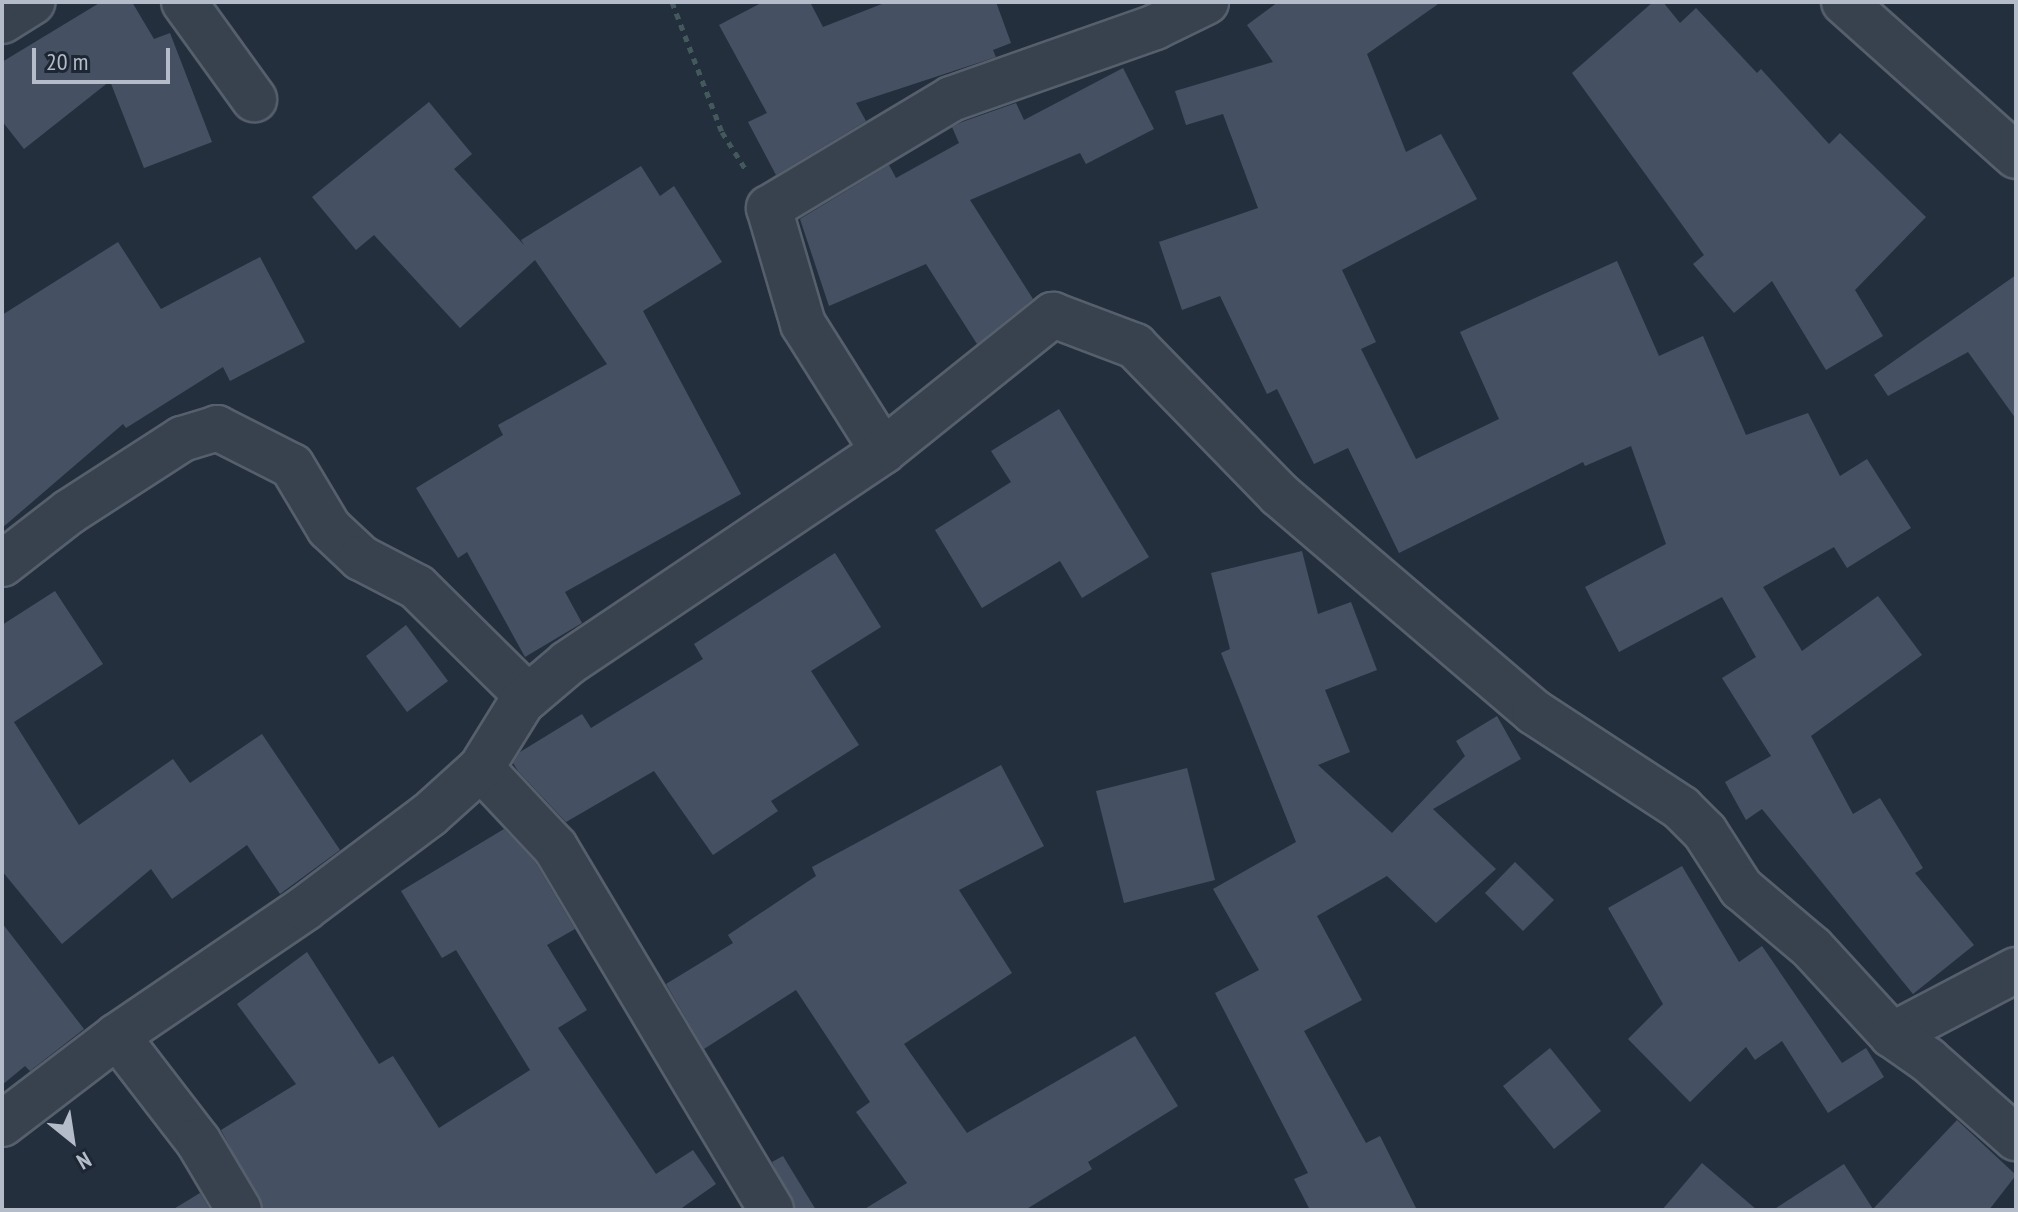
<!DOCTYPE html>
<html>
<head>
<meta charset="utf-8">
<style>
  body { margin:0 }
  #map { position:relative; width:2018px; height:1212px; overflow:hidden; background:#242f3e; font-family:"PT Sans Narrow",sans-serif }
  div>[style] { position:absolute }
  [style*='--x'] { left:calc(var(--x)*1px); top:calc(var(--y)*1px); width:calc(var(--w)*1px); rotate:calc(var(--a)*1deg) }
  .building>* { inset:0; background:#455162 }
  .path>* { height:5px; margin-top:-2.5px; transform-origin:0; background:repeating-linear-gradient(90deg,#44595c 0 6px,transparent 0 12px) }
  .roads { filter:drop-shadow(2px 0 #565f6c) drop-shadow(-2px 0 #565f6c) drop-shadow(0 2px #565f6c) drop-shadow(0 -2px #565f6c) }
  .minor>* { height:44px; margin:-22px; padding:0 22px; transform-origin:22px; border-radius:22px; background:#38414e }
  span { translate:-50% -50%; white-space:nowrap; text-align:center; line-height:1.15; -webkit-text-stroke:7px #1d2633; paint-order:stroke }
  .frame { position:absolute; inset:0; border:4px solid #b4bcc9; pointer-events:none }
  .north { position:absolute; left:32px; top:1100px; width:80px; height:80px; -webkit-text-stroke:6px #1d2633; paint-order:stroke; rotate:150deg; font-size:22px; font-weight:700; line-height:32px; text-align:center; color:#b4bcc9 }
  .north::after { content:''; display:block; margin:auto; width:28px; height:36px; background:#b4bcc9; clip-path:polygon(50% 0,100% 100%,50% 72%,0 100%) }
  .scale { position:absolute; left:32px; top:48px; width:138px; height:36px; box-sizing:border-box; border:4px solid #b4bcc9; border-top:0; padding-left:10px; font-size:24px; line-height:28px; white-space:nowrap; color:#b4bcc9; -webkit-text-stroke:6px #1d2633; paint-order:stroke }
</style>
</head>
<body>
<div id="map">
  <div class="building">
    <i style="clip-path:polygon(101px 2px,132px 2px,154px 39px,170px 33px,212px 142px,144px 168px,110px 81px,24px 149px,2px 121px,2px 62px)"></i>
    <i style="clip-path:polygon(763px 2px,810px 2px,823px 27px,887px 2px,996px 2px,1011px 43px,993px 50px,996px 57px,856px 103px,866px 121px,776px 175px,748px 122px,767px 113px,719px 25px)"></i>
    <i style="clip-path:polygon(1278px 2px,1441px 2px,1367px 54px,1406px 152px,1441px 134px,1477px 199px,1342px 270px,1376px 342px,1361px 349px,1416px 459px,1499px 419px,1460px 332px,1617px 261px,1659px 356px,1703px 336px,1746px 435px,1808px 413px,1840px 476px,1867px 459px,1911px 528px,1847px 568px,1834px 547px,1763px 587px,1802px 651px,1878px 596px,1922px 655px,1811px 736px,1853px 814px,1880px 798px,1923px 868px,1915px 873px,1974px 945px,1913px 994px,1762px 809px,1746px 820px,1725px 782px,1771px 756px,1722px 678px,1756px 657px,1722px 597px,1619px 652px,1585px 587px,1666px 544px,1631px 446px,1585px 466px,1583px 462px,1399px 553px,1348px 448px,1314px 464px,1277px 389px,1267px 394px,1220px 296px,1182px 310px,1159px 242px,1258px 208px,1223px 114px,1186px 125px,1175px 91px,1273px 62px,1247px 25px)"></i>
    <i style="clip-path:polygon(1653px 2px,1663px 2px,1680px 23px,1696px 8px,1757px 73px,1761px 69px,1829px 144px,1840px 133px,1926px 217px,1855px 290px,1883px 336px,1826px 370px,1772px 281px,1734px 313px,1693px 264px,1704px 255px,1572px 73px)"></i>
    <i style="clip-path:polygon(1123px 68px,1154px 129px,1086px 164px,1080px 153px,970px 200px,1033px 299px,977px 344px,926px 264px,829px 306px,800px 219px,889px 165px,896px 178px,959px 143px,952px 127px,962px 122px,1016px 103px,1024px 120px)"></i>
    <i style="clip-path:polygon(429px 102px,472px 154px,454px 169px,524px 245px,521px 240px,641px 166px,660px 196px,674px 186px,722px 262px,643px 311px,741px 494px,565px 592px,582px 623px,525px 657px,467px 552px,458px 558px,416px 488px,503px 435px,498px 425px,607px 364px,535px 260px,460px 328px,374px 235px,356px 250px,312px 197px)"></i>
    <i style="clip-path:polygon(118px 242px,161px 309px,260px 257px,305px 342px,230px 381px,223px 367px,126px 428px,123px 424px,2px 528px,2px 315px)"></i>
    <i style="clip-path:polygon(2016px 275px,2016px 419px,1968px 352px,1888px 396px,1874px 375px)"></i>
    <i style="clip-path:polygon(1059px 409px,1149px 557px,1082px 598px,1060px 561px,982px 608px,935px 530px,1011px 482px,991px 451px)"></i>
    <i style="clip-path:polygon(1302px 551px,1318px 614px,1351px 602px,1377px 670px,1325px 690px,1350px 752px,1318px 765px,1392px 833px,1465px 756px,1456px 741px,1497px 716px,1521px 759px,1433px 809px,1496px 869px,1436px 923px,1387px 876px,1317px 916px,1362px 1000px,1304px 1031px,1366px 1143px,1380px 1136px,1417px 1210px,1310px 1210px,1294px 1179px,1308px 1173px,1215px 993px,1259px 970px,1213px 889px,1296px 842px,1221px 653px,1230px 649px,1211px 573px)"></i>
    <i style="clip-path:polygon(835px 553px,881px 627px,811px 671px,859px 745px,771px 801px,778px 811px,713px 855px,654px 771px,566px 822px,518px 771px,513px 763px,520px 752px,582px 714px,591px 728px,703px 659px,694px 644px)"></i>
    <i style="clip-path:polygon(55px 591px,103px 664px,14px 722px,79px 825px,173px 759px,190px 783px,262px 734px,340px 850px,280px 894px,247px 845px,172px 899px,151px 869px,62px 944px,2px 871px,2px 625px)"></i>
    <i style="clip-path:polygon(406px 625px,448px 681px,407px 712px,366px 656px)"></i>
    <i style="clip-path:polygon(1001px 765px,1044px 846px,959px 890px,1012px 973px,904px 1044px,967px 1133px,1135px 1036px,1178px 1106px,1088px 1162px,1092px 1169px,1025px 1210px,863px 1210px,907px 1183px,856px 1112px,870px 1102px,796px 990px,704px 1049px,666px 984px,733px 943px,728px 935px,816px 876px,812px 867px)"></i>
    <i style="clip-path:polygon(1187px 768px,1215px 880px,1124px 903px,1096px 791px)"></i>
    <i style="clip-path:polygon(504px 829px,535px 862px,575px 929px,547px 945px,587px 1010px,558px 1028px,656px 1174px,693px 1150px,716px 1184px,679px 1210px,264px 1210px,221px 1130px,296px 1084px,237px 1004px,307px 952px,379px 1064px,393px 1056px,439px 1128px,530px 1070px,456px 950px,442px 958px,401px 891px)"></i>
    <i style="clip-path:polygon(1515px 862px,1554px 900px,1523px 931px,1485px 893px)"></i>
    <i style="clip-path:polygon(1682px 866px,1739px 962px,1762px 946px,1842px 1063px,1866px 1048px,1884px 1077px,1828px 1113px,1782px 1041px,1755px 1060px,1746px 1047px,1690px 1102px,1628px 1039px,1663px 1004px,1608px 908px)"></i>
    <i style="clip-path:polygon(2px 923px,84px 1029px,30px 1071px,25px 1066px,2px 1085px)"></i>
    <i style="clip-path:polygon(1550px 1048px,1601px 1111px,1554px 1149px,1503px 1086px)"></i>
    <i style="clip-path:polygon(1957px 1120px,2016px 1175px,1989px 1210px,1773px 1210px,1844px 1164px,1873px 1209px)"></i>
    <i style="clip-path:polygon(783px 1156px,816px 1210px,796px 1210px,772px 1162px)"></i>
    <i style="clip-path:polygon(1702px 1163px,1757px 1210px,1662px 1210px)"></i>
    <i style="clip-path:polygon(200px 1193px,210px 1210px,172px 1210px)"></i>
  </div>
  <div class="path">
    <i style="--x:672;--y:2;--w:139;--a:69"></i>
    <i style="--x:722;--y:132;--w:45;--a:57.7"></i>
  </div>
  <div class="roads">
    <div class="minor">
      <i style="--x:184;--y:2;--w:120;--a:54.2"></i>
      <i style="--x:1844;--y:2;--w:231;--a:41.8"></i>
      <i style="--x:2;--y:21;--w:36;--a:-32"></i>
      <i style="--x:883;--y:451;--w:150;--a:-122.2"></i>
      <i style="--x:803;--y:324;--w:121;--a:-106.3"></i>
      <i style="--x:769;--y:208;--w:212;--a:-30.9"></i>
      <i style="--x:951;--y:99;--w:216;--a:-19.4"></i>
      <i style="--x:1155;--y:27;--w:57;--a:-26.1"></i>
      <i style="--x:2;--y:564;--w:85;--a:-37.8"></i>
      <i style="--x:69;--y:512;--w:135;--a:-32.9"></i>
      <i style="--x:182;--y:439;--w:37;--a:-17"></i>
      <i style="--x:217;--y:428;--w:84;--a:26.9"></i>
      <i style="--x:292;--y:466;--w:72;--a:59.2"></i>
      <i style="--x:329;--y:528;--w:44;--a:43.2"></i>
      <i style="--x:361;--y:558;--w:63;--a:27.4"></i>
      <i style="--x:417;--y:587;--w:156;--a:44.7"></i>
      <i style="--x:481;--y:768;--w:108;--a:46.9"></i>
      <i style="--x:555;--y:847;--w:422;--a:59.2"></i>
      <i style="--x:1892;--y:1035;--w:140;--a:-27.7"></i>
      <i style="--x:117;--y:1036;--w:133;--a:52.4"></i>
      <i style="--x:198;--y:1141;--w:80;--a:59.3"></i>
      <i style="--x:2;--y:1124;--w:145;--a:-37.4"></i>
      <i style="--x:117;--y:1036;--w:227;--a:-34.2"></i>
      <i style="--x:305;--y:908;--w:155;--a:-36.9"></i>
      <i style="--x:429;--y:815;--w:70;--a:-42.1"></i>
      <i style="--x:481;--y:768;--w:78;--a:-58.2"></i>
      <i style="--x:522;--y:702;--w:60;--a:-40.3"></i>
      <i style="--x:568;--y:663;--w:380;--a:-33.9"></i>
      <i style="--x:883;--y:451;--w:218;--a:-38.7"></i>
      <i style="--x:1053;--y:315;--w:88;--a:20.7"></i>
      <i style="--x:1135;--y:346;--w:208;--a:45.8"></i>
      <i style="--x:1280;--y:495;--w:334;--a:40.5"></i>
      <i style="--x:1534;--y:712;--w:176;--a:33.1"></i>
      <i style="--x:1681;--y:808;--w:34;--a:45"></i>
      <i style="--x:1705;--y:832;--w:67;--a:57.3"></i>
      <i style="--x:1741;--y:888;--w:93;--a:40.2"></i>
      <i style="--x:1812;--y:948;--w:118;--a:47.4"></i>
      <i style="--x:1892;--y:1035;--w:44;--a:34.8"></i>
      <i style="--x:1928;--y:1060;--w:118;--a:41.6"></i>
    </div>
  </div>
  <div class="frame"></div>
  <div class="north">N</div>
  <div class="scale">20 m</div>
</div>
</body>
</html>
